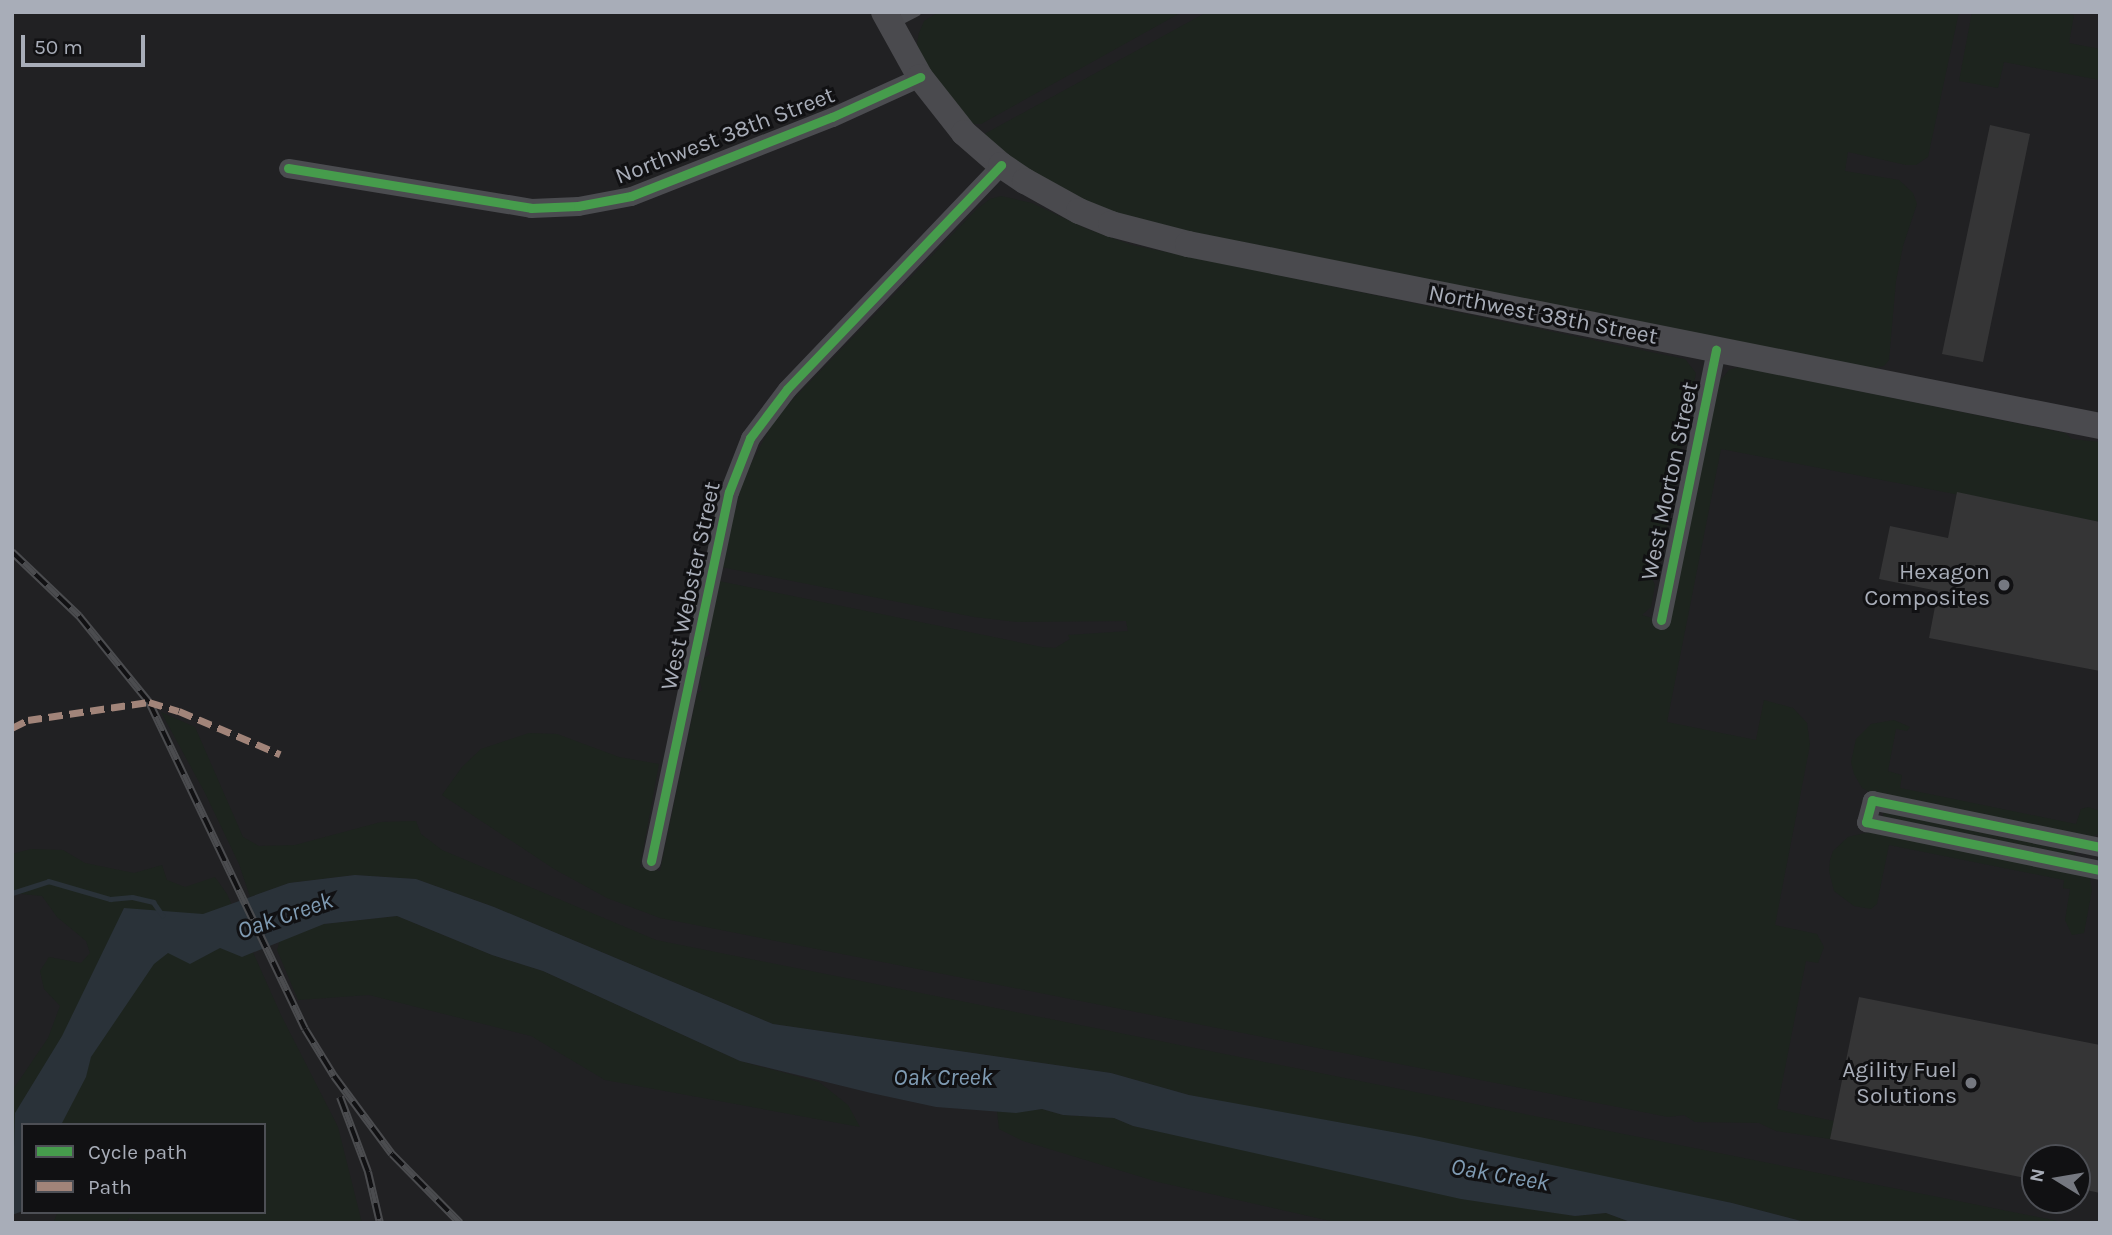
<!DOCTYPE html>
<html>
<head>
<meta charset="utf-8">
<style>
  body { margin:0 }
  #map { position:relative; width:2112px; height:1235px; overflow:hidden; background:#171717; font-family:Karla,sans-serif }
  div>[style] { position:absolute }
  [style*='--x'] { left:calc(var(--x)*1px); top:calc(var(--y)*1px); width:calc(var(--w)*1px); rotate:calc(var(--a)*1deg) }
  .built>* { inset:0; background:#212123 }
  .green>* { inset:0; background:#1d241e }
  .water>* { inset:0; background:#2a3239 }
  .stream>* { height:5px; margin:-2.5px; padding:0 2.5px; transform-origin:2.5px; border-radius:2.5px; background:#2a3239 }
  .building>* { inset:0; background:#353536 }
  .service>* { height:10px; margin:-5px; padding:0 5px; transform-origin:5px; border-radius:5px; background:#4b4c50 }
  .minor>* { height:19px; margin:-9.5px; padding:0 9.5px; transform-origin:9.5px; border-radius:9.5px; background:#4b4c50 }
  .secondary>* { height:26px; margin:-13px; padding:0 13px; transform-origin:13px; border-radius:13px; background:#4a4a4e }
  .rail>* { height:8px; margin-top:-4px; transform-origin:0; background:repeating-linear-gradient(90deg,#111113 0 16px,#4b4c4f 0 32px); box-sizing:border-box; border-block:2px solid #4b4c4f }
  .quiet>* { height:7px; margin-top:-3.5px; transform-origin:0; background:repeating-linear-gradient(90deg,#a18479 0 14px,transparent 0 21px) }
  .cycleway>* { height:9px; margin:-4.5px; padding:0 4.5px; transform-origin:4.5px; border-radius:4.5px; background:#469c4c }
  .dots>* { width:19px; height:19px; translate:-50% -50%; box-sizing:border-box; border:4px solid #111113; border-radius:50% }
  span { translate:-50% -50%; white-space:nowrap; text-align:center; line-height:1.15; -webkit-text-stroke:6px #111113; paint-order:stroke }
  .street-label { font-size:23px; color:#a8adb8 }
  .poi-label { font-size:23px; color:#a8adb8 }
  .right { translate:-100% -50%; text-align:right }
  .water-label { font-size:24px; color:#7f9bb3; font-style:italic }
  .frame { position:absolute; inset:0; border:14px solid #a8adb8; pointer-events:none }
  .legend { position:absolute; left:21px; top:1123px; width:245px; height:91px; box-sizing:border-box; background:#111113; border:2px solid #4d4f55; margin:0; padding:9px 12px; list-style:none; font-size:21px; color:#a8adb8 }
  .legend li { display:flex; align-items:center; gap:14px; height:35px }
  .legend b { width:35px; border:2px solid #4d4f55 }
  .north { position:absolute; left:2021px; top:1144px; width:70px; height:70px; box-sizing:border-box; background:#111113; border:2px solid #4d4f55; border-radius:50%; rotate:281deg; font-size:19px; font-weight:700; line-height:28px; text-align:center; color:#a8adb8 }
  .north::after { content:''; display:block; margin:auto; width:24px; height:32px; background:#757880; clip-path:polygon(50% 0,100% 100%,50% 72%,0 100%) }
  .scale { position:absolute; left:21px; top:35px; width:124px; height:32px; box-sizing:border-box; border:4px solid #a8adb8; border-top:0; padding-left:9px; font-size:21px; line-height:24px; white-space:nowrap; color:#a8adb8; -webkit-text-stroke:5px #111113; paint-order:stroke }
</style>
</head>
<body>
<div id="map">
  <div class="built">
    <i style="clip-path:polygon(evenodd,12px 12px,2100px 12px,2100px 1223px,12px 1223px,12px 12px,23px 1125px,264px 1125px,264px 1212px,23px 1212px,23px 1125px,12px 12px,2035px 1158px,2077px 1158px,2077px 1200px,2035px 1200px,2035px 1158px)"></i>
  </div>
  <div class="green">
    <i style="clip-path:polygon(939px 12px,1021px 14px,1182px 12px,981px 124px,971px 124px,921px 60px,917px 43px,919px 33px,924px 21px)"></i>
    <i style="clip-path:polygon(1207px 12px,1959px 12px,1928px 157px,1916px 165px,1906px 165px,1848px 152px,1845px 171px,1899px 180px,1913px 193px,1917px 204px,1903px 246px,1896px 281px,1889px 360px,1884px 366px,1871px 369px,1177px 234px,1090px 208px,979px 137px)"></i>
    <i style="clip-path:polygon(1972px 12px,2058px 12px,2074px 15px,2069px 43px,2100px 49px,2100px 80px,2004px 62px,1998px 88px,1959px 81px)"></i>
    <i style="clip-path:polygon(1001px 196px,1032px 203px,1087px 229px,1132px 245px,1685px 359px,1696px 373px,1659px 566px,1651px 576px,1655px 585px,1651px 607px,1642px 615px,1666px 622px,1718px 383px,1729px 370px,1739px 367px,1756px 370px,2065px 433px,2072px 439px,2100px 442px,2100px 522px,1721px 449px,1667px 722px,1756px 740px,1764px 700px,1793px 708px,1807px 723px,1810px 745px,1775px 925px,1817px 934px,1824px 947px,1818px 963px,1806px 961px,1777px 1109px,1834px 1121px,1830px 1139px,1776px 1131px,1759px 1123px,1695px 1122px,1684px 1115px,1668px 1117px,660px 918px,607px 898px,554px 869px,442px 795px,462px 767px,481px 749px,529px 733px,557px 734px,619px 757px,659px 764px,640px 867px,660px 871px,697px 694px,702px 690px,700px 682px,703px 659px,710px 654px,707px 647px,719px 581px,1042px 647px,1055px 648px,1070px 639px,1068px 635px,1128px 631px,1126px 621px,1017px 622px,974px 617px,721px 567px,743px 479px,776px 417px,977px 209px,990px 199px)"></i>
    <i style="clip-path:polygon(161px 712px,195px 727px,243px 837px,259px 846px,295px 845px,381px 822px,416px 821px,421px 834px,442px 850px,656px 940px,2068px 1223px,1809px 1223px,1732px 1203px,1189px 1095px,1111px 1073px,773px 1024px,494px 907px,416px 879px,355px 875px,289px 883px,250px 897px,239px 864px,205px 793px)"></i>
    <i style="clip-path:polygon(1894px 720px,1910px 727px,1907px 731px,1896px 729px,1888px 771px,1902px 775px,1900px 788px,2076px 824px,2081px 809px,2088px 807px,2100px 811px,2100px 833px,2091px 837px,1876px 795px,1862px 788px,1854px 774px,1851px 762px,1856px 739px,1871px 724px)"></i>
    <i style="clip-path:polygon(1884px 809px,2077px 846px,2074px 859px,1882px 821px)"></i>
    <i style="clip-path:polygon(1873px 831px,2083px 873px,2090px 879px,2092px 890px,2084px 933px,2072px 935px,2065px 920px,2070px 889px,2063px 888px,2064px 880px,1889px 845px,1877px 904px,1871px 909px,1854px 906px,1834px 891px,1829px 871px,1830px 860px,1833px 851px,1848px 837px)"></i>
    <i style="clip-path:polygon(31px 849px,63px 850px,85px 863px,134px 873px,162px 865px,167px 880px,185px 887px,215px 877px,227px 894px,281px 1015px,338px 1127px,362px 1223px,151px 1223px,129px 1218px,127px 1223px,53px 1223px,58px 1212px,264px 1212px,264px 1125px,23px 1125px,16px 1161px,12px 1165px,12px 1091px,48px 1038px,60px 1006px,44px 989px,40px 971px,49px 957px,81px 963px,90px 953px,86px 941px,57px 917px,42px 896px,12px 893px,12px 854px)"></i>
    <i style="clip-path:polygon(397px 916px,492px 955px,543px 971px,740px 1061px,819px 1082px,848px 1105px,860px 1127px,605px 1080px,531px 1036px,369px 995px,298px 1000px,277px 950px,280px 940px,324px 924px)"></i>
    <i style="clip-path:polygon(1042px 1109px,1063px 1115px,1114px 1118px,1133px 1126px,1285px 1158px,1575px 1216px,1606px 1213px,1633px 1223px,1339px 1223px,1158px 1182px,1023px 1141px,999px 1129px,997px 1111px)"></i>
  </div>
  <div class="water">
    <i style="clip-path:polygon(355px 875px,416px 879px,494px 907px,773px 1024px,1111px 1073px,1189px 1095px,1420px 1137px,1732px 1203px,1809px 1223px,1633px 1223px,1606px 1213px,1575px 1216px,1461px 1199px,1133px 1126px,1114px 1118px,1063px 1115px,1042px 1109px,1016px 1113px,936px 1107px,871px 1093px,740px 1061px,543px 971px,492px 955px,397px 916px,324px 924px,242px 957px,220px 948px,190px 964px,168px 953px,154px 964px,91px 1057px,86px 1077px,61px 1125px,23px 1125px,23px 1211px,12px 1215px,15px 1113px,62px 1036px,124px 908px,203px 914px,289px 883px)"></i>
  </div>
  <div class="stream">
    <i style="--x:12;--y:893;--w:38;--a:-18"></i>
    <i style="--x:48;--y:881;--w:65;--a:16.2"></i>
    <i style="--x:110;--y:899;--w:22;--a:-5"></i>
    <i style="--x:132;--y:897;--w:22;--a:13"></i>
    <i style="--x:153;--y:902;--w:16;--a:55"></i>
  </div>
  <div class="building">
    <i style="clip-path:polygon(1990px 125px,2030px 134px,1983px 362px,1942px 354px)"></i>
    <i style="clip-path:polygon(1957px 492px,2100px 522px,2100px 671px,1929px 638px,1938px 591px,1879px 579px,1890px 526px,1948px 538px)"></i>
    <i style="clip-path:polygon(1859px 997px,2100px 1045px,2100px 1193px,2077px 1188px,2077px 1158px,2035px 1158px,2035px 1180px,1830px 1139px)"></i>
  </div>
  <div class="service">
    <i style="--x:894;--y:23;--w:25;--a:-27"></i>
  </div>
  <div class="minor">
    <i style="--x:288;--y:168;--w:246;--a:9.3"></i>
    <i style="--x:531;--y:208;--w:47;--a:-2.4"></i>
    <i style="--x:578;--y:206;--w:54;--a:-10.7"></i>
    <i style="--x:631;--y:196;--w:216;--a:-21.5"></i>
    <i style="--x:832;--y:117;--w:97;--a:-24.4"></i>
    <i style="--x:1661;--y:620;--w:276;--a:-78.5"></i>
    <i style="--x:2100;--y:847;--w:233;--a:-168.4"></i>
    <i style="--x:1872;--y:800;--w:23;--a:105"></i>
    <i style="--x:1866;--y:822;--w:239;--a:11.6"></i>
    <i style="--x:651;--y:861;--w:377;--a:-78.1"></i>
    <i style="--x:729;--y:492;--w:58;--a:-68.7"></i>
    <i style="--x:750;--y:438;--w:61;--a:-52.9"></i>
    <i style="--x:787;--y:389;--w:310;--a:-46.3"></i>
  </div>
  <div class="secondary">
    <i style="--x:884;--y:12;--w:74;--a:61"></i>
    <i style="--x:920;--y:77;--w:71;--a:51.8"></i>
    <i style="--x:964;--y:133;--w:49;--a:40.9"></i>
    <i style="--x:1001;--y:165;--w:29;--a:34"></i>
    <i style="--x:1025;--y:181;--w:62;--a:29.1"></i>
    <i style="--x:1079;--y:211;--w:35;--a:22"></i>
    <i style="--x:1111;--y:224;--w:80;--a:14.6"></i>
    <i style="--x:1188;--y:244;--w:930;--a:11.29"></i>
  </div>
  <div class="rail">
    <i style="--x:12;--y:552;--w:93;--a:43.7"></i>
    <i style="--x:79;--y:616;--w:111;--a:50.9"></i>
    <i style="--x:149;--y:702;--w:362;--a:64.5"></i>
    <i style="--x:305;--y:1029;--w:55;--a:58.3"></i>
    <i style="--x:334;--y:1076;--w:97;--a:53.4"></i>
    <i style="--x:392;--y:1154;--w:97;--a:45.4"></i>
    <i style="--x:340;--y:1097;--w:80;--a:69.5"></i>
    <i style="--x:368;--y:1172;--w:52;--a:76.8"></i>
  </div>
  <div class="quiet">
    <i style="--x:12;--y:728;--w:18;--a:-27"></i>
    <i style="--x:28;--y:720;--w:122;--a:-8.5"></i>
    <i style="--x:149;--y:702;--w:31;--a:17"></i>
    <i style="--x:179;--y:711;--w:110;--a:23.1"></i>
  </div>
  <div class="cycleway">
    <i style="--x:288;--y:168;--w:246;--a:9.3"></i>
    <i style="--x:531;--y:208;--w:47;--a:-2.4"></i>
    <i style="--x:578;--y:206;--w:54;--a:-10.7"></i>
    <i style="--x:631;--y:196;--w:216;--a:-21.5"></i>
    <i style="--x:832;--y:117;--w:97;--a:-24.4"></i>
    <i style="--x:1661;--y:620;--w:276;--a:-78.5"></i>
    <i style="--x:2100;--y:847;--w:233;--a:-168.4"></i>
    <i style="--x:1872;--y:800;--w:23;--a:105"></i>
    <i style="--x:1866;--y:822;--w:239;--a:11.6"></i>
    <i style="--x:651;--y:861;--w:377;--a:-78.1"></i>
    <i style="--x:729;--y:492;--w:58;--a:-68.7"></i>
    <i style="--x:750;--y:438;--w:61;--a:-52.9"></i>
    <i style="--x:787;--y:389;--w:310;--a:-46.3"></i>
  </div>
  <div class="dots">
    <i style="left:2004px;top:585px;background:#757880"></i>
    <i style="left:1971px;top:1083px;background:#757880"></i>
  </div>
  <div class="street-label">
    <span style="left:725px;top:136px;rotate:-21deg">Northwest 38th Street</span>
    <span style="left:1543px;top:315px;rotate:11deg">Northwest 38th Street</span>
    <span style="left:1670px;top:481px;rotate:-78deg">West Morton Street</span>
    <span style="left:691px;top:586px;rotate:-78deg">West Webster Street</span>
  </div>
  <div class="poi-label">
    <span class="right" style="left:1990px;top:585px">Hexagon<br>Composites</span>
    <span class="right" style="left:1957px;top:1083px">Agility Fuel<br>Solutions</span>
  </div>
  <div class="water-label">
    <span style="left:285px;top:916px;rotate:-19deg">Oak Creek</span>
    <span style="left:943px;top:1078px">Oak Creek</span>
    <span style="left:1500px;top:1175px;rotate:10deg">Oak Creek</span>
  </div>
  <div class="frame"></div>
  <ul class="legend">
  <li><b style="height:9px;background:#469c4c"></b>Cycle path</li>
  <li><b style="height:9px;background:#a18479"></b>Path</li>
  </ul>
  <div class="north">N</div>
  <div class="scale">50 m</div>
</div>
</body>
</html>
